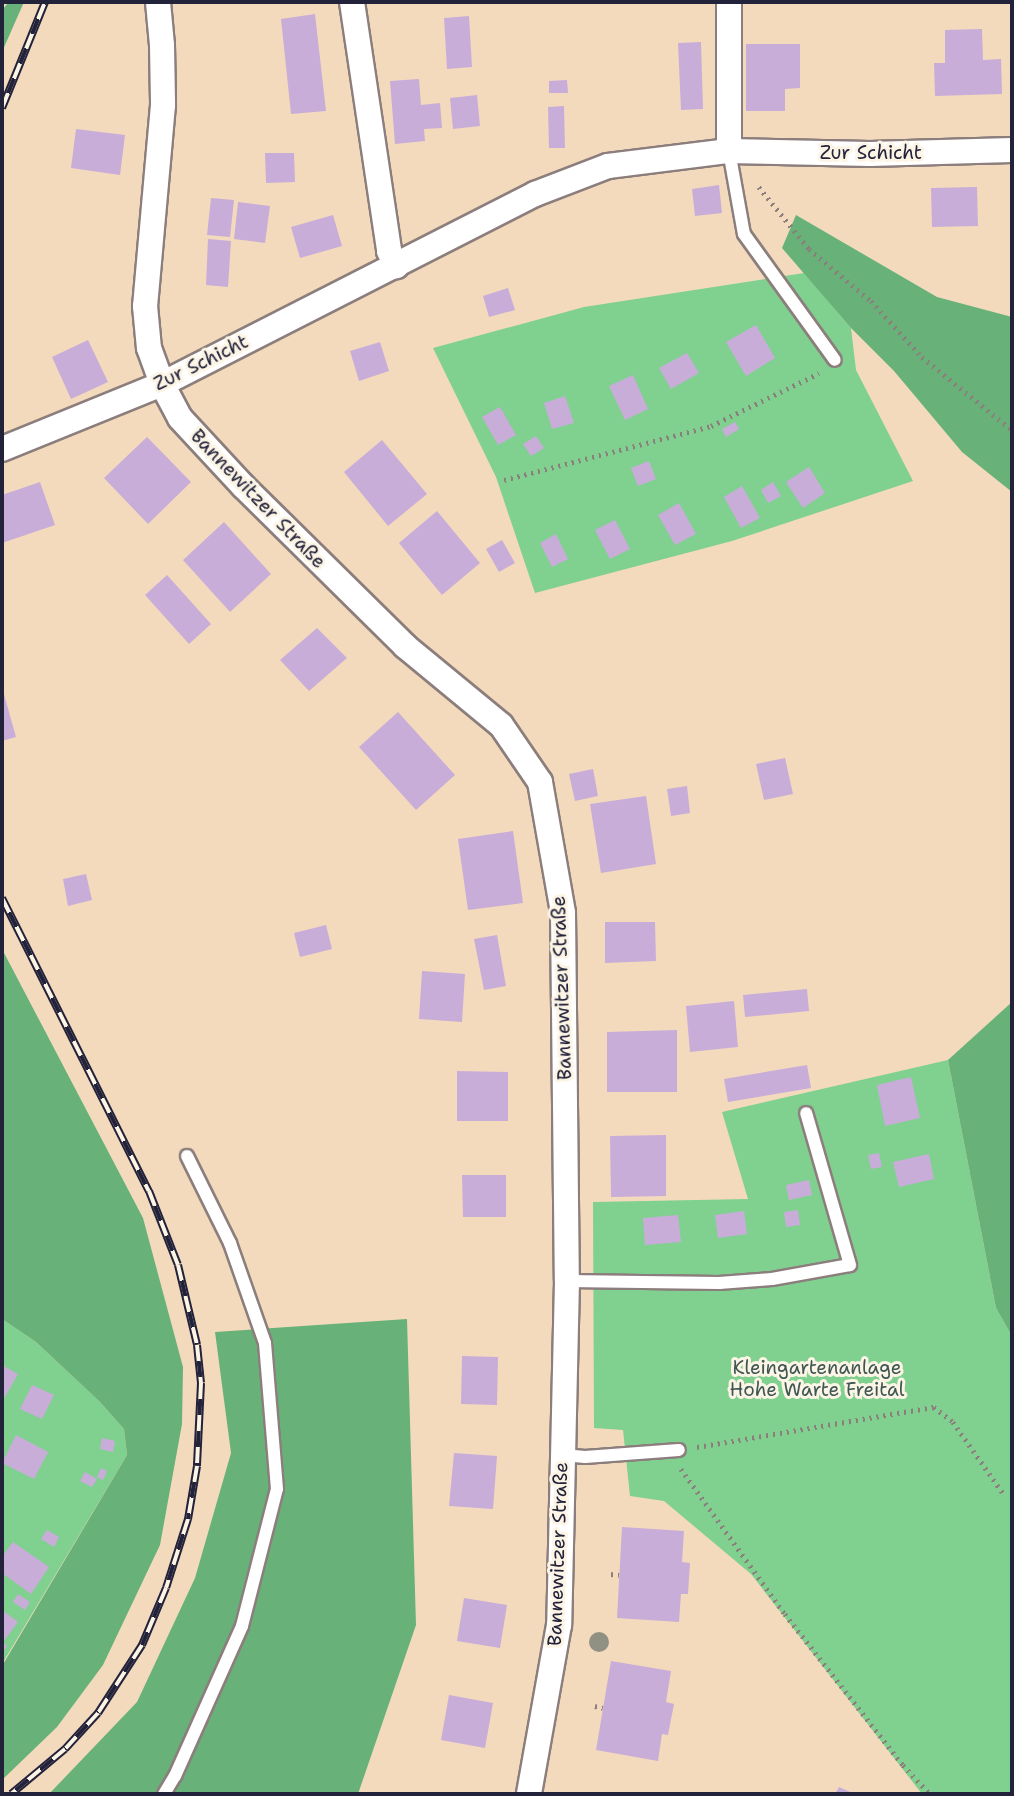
<!DOCTYPE html>
<html>
<head>
<meta charset="utf-8">
<style>
	body { margin:0 }
	#map { position:relative; width:1014px; height:1796px; overflow:hidden; background:#f4dabc; font-family:"Shantell Sans",sans-serif }
	div>[style] { position:absolute }
	.green>* { inset:0; background:#80d090 }
	.forest>* { inset:0; background:#68b27a }
	.building>* { inset:0; background:#c8add9 }
	.path>* { height:4.5px; margin-top:-2.25px; transform-origin:0; background:repeating-linear-gradient(90deg,#8b7e7c 0 2px,transparent 0 7px) }
	.roads { filter:drop-shadow(2px 0 #8b7e7c) drop-shadow(-2px 0 #8b7e7c) drop-shadow(0 2px #8b7e7c) drop-shadow(0 -2px #8b7e7c) }
	.service>* { height:12px; margin:-6px; padding:0 6px; transform-origin:6px; border-radius:6px; background:#fff }
	.minor>* { height:24px; margin:-12px; padding:0 12px; transform-origin:12px; border-radius:12px; background:#fff }
	.rail>* { height:8px; margin-top:-4px; transform-origin:0; background:repeating-linear-gradient(90deg,#fcf5e5 0 16px,#22223b 0 32px); box-sizing:border-box; border-block:2px solid #22223b }
	.trees>* { width:20px; height:20px; margin:-10px; border-radius:50%; background:#909183 }
	span { translate:-50% -50%; white-space:nowrap; text-align:center; line-height:1.15; -webkit-text-stroke:6px #fcf5e5; paint-order:stroke }
	.street-label { font-size:19px; color:#22223b }
	.park-label { font-size:19px; color:#3e5654 }
	.frame { position:absolute; inset:0; border:4px solid #22223b; pointer-events:none }
</style>
</head>
<body>
<div id="map">
	<div class="green">
		<div style="clip-path:polygon(804px 273px,851px 328px,856px 370px,913px 481px,732px 541px,535px 593px,496px 477px,433px 348px,584px 307px)"></div>
		<div style="clip-path:polygon(948px 1060px,996px 1308px,1012px 1336px,1012px 1794px,922px 1794px,751px 1574px,664px 1501px,630px 1496px,623px 1430px,594px 1428px,593px 1202px,748px 1199px,722px 1112px)"></div>
		<div style="clip-path:polygon(2px 1319px,36px 1342px,100px 1402px,124px 1429px,127px 1455px,2px 1664px)"></div>
	</div>
	<div class="forest">
		<div style="clip-path:polygon(9px 2px,24px 2px,2px 52px,2px 10px)"></div>
		<div style="clip-path:polygon(796px 215px,937px 297px,1012px 317px,1012px 492px,962px 452px,894px 371px,851px 328px,782px 248px)"></div>
		<div style="clip-path:polygon(2px 949px,143px 1218px,183px 1367px,182px 1424px,160px 1545px,103px 1665px,57px 1727px,2px 1780px,2px 1666px,127px 1455px,124px 1429px,100px 1402px,36px 1342px,2px 1319px)"></div>
		<div style="clip-path:polygon(1012px 1002px,1012px 1336px,996px 1308px,948px 1060px)"></div>
		<div style="clip-path:polygon(407px 1319px,416px 1625px,358px 1794px,49px 1794px,137px 1702px,195px 1578px,231px 1453px,215px 1332px)"></div>
	</div>
	<div class="building">
		<div style="clip-path:polygon(315px 14px,326px 111px,291px 114px,281px 19px)"></div>
		<div style="clip-path:polygon(469px 16px,472px 67px,447px 69px,444px 18px)"></div>
		<div style="clip-path:polygon(982px 29px,983px 60px,1001px 59px,1002px 94px,935px 96px,934px 63px,945px 63px,945px 30px)"></div>
		<div style="clip-path:polygon(701px 42px,703px 109px,681px 110px,678px 43px)"></div>
		<div style="clip-path:polygon(746px 44px,800px 44px,800px 88px,785px 89px,785px 111px,746px 111px)"></div>
		<div style="clip-path:polygon(419px 79px,421px 105px,440px 103px,442px 128px,424px 129px,425px 141px,395px 144px,390px 81px)"></div>
		<div style="clip-path:polygon(567px 80px,568px 93px,549px 93px,549px 81px)"></div>
		<div style="clip-path:polygon(477px 95px,480px 126px,453px 129px,450px 98px)"></div>
		<div style="clip-path:polygon(564px 106px,565px 148px,549px 148px,548px 107px)"></div>
		<div style="clip-path:polygon(76px 129px,125px 135px,120px 175px,71px 168px)"></div>
		<div style="clip-path:polygon(265px 153px,294px 153px,295px 182px,266px 183px)"></div>
		<div style="clip-path:polygon(719px 185px,722px 213px,695px 216px,692px 189px)"></div>
		<div style="clip-path:polygon(977px 187px,978px 226px,932px 227px,931px 188px)"></div>
		<div style="clip-path:polygon(211px 198px,234px 200px,230px 237px,207px 235px)"></div>
		<div style="clip-path:polygon(238px 202px,270px 206px,265px 243px,234px 239px)"></div>
		<div style="clip-path:polygon(333px 215px,342px 246px,300px 258px,291px 227px)"></div>
		<div style="clip-path:polygon(208px 239px,231px 241px,228px 287px,206px 285px)"></div>
		<div style="clip-path:polygon(508px 288px,515px 310px,489px 317px,483px 296px)"></div>
		<div style="clip-path:polygon(756px 325px,775px 358px,746px 376px,726px 342px)"></div>
		<div style="clip-path:polygon(88px 340px,108px 382px,71px 399px,52px 357px)"></div>
		<div style="clip-path:polygon(380px 342px,389px 371px,359px 381px,350px 351px)"></div>
		<div style="clip-path:polygon(687px 353px,699px 373px,671px 389px,659px 368px)"></div>
		<div style="clip-path:polygon(633px 375px,648px 409px,625px 420px,609px 386px)"></div>
		<div style="clip-path:polygon(565px 396px,574px 423px,552px 429px,544px 403px)"></div>
		<div style="clip-path:polygon(500px 407px,516px 435px,498px 445px,482px 417px)"></div>
		<div style="clip-path:polygon(735px 422px,739px 429px,726px 437px,722px 429px)"></div>
		<div style="clip-path:polygon(536px 436px,544px 448px,531px 456px,523px 444px)"></div>
		<div style="clip-path:polygon(147px 437px,191px 482px,148px 524px,104px 478px)"></div>
		<div style="clip-path:polygon(382px 440px,427px 494px,388px 526px,344px 472px)"></div>
		<div style="clip-path:polygon(649px 461px,656px 479px,638px 486px,631px 468px)"></div>
		<div style="clip-path:polygon(809px 467px,825px 493px,803px 508px,786px 482px)"></div>
		<div style="clip-path:polygon(40px 482px,55px 525px,2px 543px,2px 495px)"></div>
		<div style="clip-path:polygon(773px 482px,781px 496px,768px 503px,761px 490px)"></div>
		<div style="clip-path:polygon(742px 486px,760px 518px,741px 528px,724px 497px)"></div>
		<div style="clip-path:polygon(679px 503px,696px 534px,675px 545px,658px 515px)"></div>
		<div style="clip-path:polygon(437px 511px,480px 563px,442px 595px,399px 543px)"></div>
		<div style="clip-path:polygon(615px 520px,630px 549px,610px 559px,595px 530px)"></div>
		<div style="clip-path:polygon(224px 522px,271px 574px,230px 612px,183px 560px)"></div>
		<div style="clip-path:polygon(556px 534px,568px 559px,552px 567px,540px 543px)"></div>
		<div style="clip-path:polygon(502px 540px,515px 563px,499px 572px,486px 549px)"></div>
		<div style="clip-path:polygon(167px 575px,211px 624px,189px 644px,145px 595px)"></div>
		<div style="clip-path:polygon(317px 628px,347px 658px,309px 691px,280px 660px)"></div>
		<div style="clip-path:polygon(2px 687px,16px 737px,2px 741px)"></div>
		<div style="clip-path:polygon(398px 712px,455px 775px,416px 810px,359px 747px)"></div>
		<div style="clip-path:polygon(785px 758px,793px 794px,764px 800px,756px 764px)"></div>
		<div style="clip-path:polygon(593px 769px,598px 796px,575px 801px,569px 774px)"></div>
		<div style="clip-path:polygon(687px 786px,690px 813px,671px 816px,667px 789px)"></div>
		<div style="clip-path:polygon(646px 796px,656px 864px,601px 873px,590px 804px)"></div>
		<div style="clip-path:polygon(513px 831px,523px 903px,468px 910px,458px 839px)"></div>
		<div style="clip-path:polygon(86px 874px,92px 900px,68px 906px,63px 879px)"></div>
		<div style="clip-path:polygon(605px 922px,655px 922px,656px 961px,605px 963px)"></div>
		<div style="clip-path:polygon(326px 925px,332px 949px,300px 957px,294px 933px)"></div>
		<div style="clip-path:polygon(497px 935px,506px 986px,484px 990px,474px 939px)"></div>
		<div style="clip-path:polygon(422px 971px,465px 974px,462px 1022px,419px 1019px)"></div>
		<div style="clip-path:polygon(807px 989px,809px 1011px,745px 1017px,743px 995px)"></div>
		<div style="clip-path:polygon(734px 1001px,738px 1047px,690px 1052px,686px 1006px)"></div>
		<div style="clip-path:polygon(677px 1030px,677px 1092px,607px 1092px,607px 1032px)"></div>
		<div style="clip-path:polygon(807px 1065px,811px 1088px,728px 1102px,724px 1079px)"></div>
		<div style="clip-path:polygon(457px 1071px,508px 1072px,508px 1121px,457px 1121px)"></div>
		<div style="clip-path:polygon(911px 1077px,920px 1118px,885px 1126px,877px 1085px)"></div>
		<div style="clip-path:polygon(666px 1135px,666px 1196px,611px 1197px,610px 1136px)"></div>
		<div style="clip-path:polygon(879px 1153px,882px 1167px,871px 1169px,868px 1155px)"></div>
		<div style="clip-path:polygon(929px 1154px,934px 1179px,899px 1187px,893px 1162px)"></div>
		<div style="clip-path:polygon(462px 1175px,506px 1175px,506px 1217px,463px 1217px)"></div>
		<div style="clip-path:polygon(809px 1180px,812px 1195px,789px 1200px,786px 1185px)"></div>
		<div style="clip-path:polygon(798px 1210px,800px 1225px,786px 1227px,784px 1212px)"></div>
		<div style="clip-path:polygon(744px 1211px,747px 1234px,718px 1238px,715px 1215px)"></div>
		<div style="clip-path:polygon(678px 1215px,681px 1242px,645px 1245px,643px 1218px)"></div>
		<div style="clip-path:polygon(462px 1356px,498px 1357px,497px 1405px,461px 1404px)"></div>
		<div style="clip-path:polygon(2px 1365px,18px 1374px,2px 1402px)"></div>
		<div style="clip-path:polygon(32px 1385px,54px 1395px,42px 1419px,20px 1409px)"></div>
		<div style="clip-path:polygon(16px 1435px,48px 1452px,34px 1479px,2px 1463px)"></div>
		<div style="clip-path:polygon(102px 1438px,115px 1441px,113px 1452px,100px 1449px)"></div>
		<div style="clip-path:polygon(454px 1453px,497px 1456px,493px 1509px,449px 1506px)"></div>
		<div style="clip-path:polygon(101px 1468px,107px 1471px,103px 1480px,97px 1477px)"></div>
		<div style="clip-path:polygon(85px 1472px,97px 1479px,92px 1487px,80px 1481px)"></div>
		<div style="clip-path:polygon(622px 1527px,684px 1531px,682px 1562px,690px 1563px,688px 1594px,681px 1594px,679px 1622px,617px 1618px)"></div>
		<div style="clip-path:polygon(47px 1530px,59px 1537px,54px 1547px,41px 1539px)"></div>
		<div style="clip-path:polygon(13px 1542px,49px 1567px,31px 1594px,2px 1573px,2px 1557px)"></div>
		<div style="clip-path:polygon(18px 1594px,30px 1602px,25px 1610px,13px 1602px)"></div>
		<div style="clip-path:polygon(464px 1598px,507px 1605px,500px 1648px,457px 1641px)"></div>
		<div style="clip-path:polygon(2px 1610px,18px 1622px,3px 1642px,7px 1646px,2px 1653px)"></div>
		<div style="clip-path:polygon(611px 1661px,671px 1671px,666px 1702px,674px 1704px,668px 1735px,662px 1734px,658px 1761px,596px 1750px)"></div>
		<div style="clip-path:polygon(449px 1695px,493px 1703px,485px 1748px,441px 1740px)"></div>
		<div style="clip-path:polygon(839px 1787px,855px 1794px,835px 1794px)"></div>
	</div>
	<div class="path">
		<div style="left:759px;top:187px;width:80px;rotate:51.1deg"></div>
		<div style="left:809px;top:249px;width:81px;rotate:40deg"></div>
		<div style="left:871px;top:301px;width:76px;rotate:47.7deg"></div>
		<div style="left:922px;top:357px;width:116px;rotate:39deg"></div>
		<div style="left:504px;top:480px;width:214px;rotate:-14.6deg"></div>
		<div style="left:711px;top:426px;width:120px;rotate:-26.1deg"></div>
		<div style="left:697px;top:1447px;width:240px;rotate:-9.6deg"></div>
		<div style="left:934px;top:1407px;width:24px;rotate:38deg"></div>
		<div style="left:953px;top:1422px;width:90px;rotate:54.9deg"></div>
		<div style="left:681px;top:1469px;width:178px;rotate:54.4deg"></div>
		<div style="left:785px;top:1614px;width:192px;rotate:52deg"></div>
		<div style="left:903px;top:1765px;width:40px;rotate:47deg"></div>
		<div style="left:611px;top:1574px;width:8px;rotate:7deg"></div>
		<div style="left:595px;top:1706px;width:8px;rotate:14deg"></div>
	</div>
	<div class="roads">
		<div class="service">
			<div style="left:729px;top:151px;width:84px;rotate:79.8deg"></div>
			<div style="left:744px;top:234px;width:155px;rotate:54.2deg"></div>
			<div style="left:567px;top:1281px;width:152px;rotate:0.8deg"></div>
			<div style="left:719px;top:1283px;width:53px;rotate:-4.3deg"></div>
			<div style="left:772px;top:1279px;width:79px;rotate:-10.2deg"></div>
			<div style="left:850px;top:1265px;width:158px;rotate:-106.1deg"></div>
			<div style="left:563px;top:1455px;width:22px;rotate:5deg"></div>
			<div style="left:585px;top:1457px;width:94px;rotate:-4.3deg"></div>
			<div style="left:164px;top:1794px;width:21px;rotate:-59deg"></div>
			<div style="left:175px;top:1776px;width:164px;rotate:-65.9deg"></div>
			<div style="left:242px;top:1626px;width:141px;rotate:-75.7deg"></div>
			<div style="left:277px;top:1489px;width:146px;rotate:-94.7deg"></div>
			<div style="left:265px;top:1343px;width:106px;rotate:-109.3deg"></div>
			<div style="left:230px;top:1243px;width:97px;rotate:-116.3deg"></div>
		</div>
		<div class="minor">
			<div style="left:158px;top:2px;width:43px;rotate:84.7deg"></div>
			<div style="left:162px;top:45px;width:60px;rotate:89deg"></div>
			<div style="left:163px;top:105px;width:202px;rotate:95.1deg"></div>
			<div style="left:145px;top:306px;width:42px;rotate:84.6deg"></div>
			<div style="left:149px;top:348px;width:38px;rotate:70deg"></div>
			<div style="left:162px;top:384px;width:38px;rotate:62deg"></div>
			<div style="left:180px;top:418px;width:94px;rotate:47.2deg"></div>
			<div style="left:244px;top:487px;width:226px;rotate:44.6deg"></div>
			<div style="left:405px;top:646px;width:124px;rotate:39.5deg"></div>
			<div style="left:501px;top:725px;width:69px;rotate:55.6deg"></div>
			<div style="left:540px;top:782px;width:133px;rotate:80deg"></div>
			<div style="left:563px;top:913px;width:368px;rotate:89.4deg"></div>
			<div style="left:567px;top:1281px;width:344px;rotate:91.3deg"></div>
			<div style="left:559px;top:1625px;width:172px;rotate:100.1deg"></div>
			<div style="left:352px;top:2px;width:252px;rotate:81.5deg"></div>
			<div style="left:389px;top:251px;width:17px;rotate:65deg"></div>
			<div style="left:729px;top:2px;width:149px;rotate:90deg"></div>
			<div style="left:2px;top:449px;width:173px;rotate:-22.1deg"></div>
			<div style="left:162px;top:384px;width:419px;rotate:-27deg"></div>
			<div style="left:535px;top:194px;width:78px;rotate:-21deg"></div>
			<div style="left:608px;top:166px;width:122px;rotate:-7.1deg"></div>
			<div style="left:729px;top:151px;width:141px;rotate:1.2deg"></div>
			<div style="left:870px;top:154px;width:142px;rotate:-1.6deg"></div>
		</div>
	</div>
	<div class="rail">
		<div style="left:2px;top:108px;width:114px;rotate:-67.9deg"></div>
		<div style="left:2px;top:898px;width:328px;rotate:63.4deg"></div>
		<div style="left:149px;top:1191px;width:79px;rotate:68.6deg"></div>
		<div style="left:178px;top:1265px;width:82px;rotate:76.6deg"></div>
		<div style="left:197px;top:1345px;width:38px;rotate:84deg"></div>
		<div style="left:201px;top:1383px;width:83px;rotate:92.8deg"></div>
		<div style="left:197px;top:1466px;width:54px;rotate:99.6deg"></div>
		<div style="left:188px;top:1519px;width:72px;rotate:107.7deg"></div>
		<div style="left:166px;top:1588px;width:62px;rotate:112.8deg"></div>
		<div style="left:142px;top:1645px;width:81px;rotate:122.9deg"></div>
		<div style="left:98px;top:1713px;width:49px;rotate:132.5deg"></div>
		<div style="left:65px;top:1749px;width:70px;rotate:140.2deg"></div>
	</div>
	<div class="trees">
		<div style="left:599px;top:1642px"></div>
	</div>
	<div class="street-label">
		<span style="left:871px;top:153px">Zur Schicht</span>
		<span style="left:201px;top:363px;rotate:-26deg">Zur Schicht</span>
		<span style="left:258px;top:499px;rotate:46deg">Bannewitzer Straße</span>
		<span style="left:562px;top:988px;rotate:-92deg">Bannewitzer Straße</span>
		<span style="left:558px;top:1554px;rotate:-88deg">Bannewitzer Straße</span>
	</div>
	<div class="park-label">
		<span style="left:817px;top:1379px">Kleingartenanlage<br>Hohe Warte Freital</span>
	</div>
	<div class="frame"></div>
</div>
</body>
</html>
